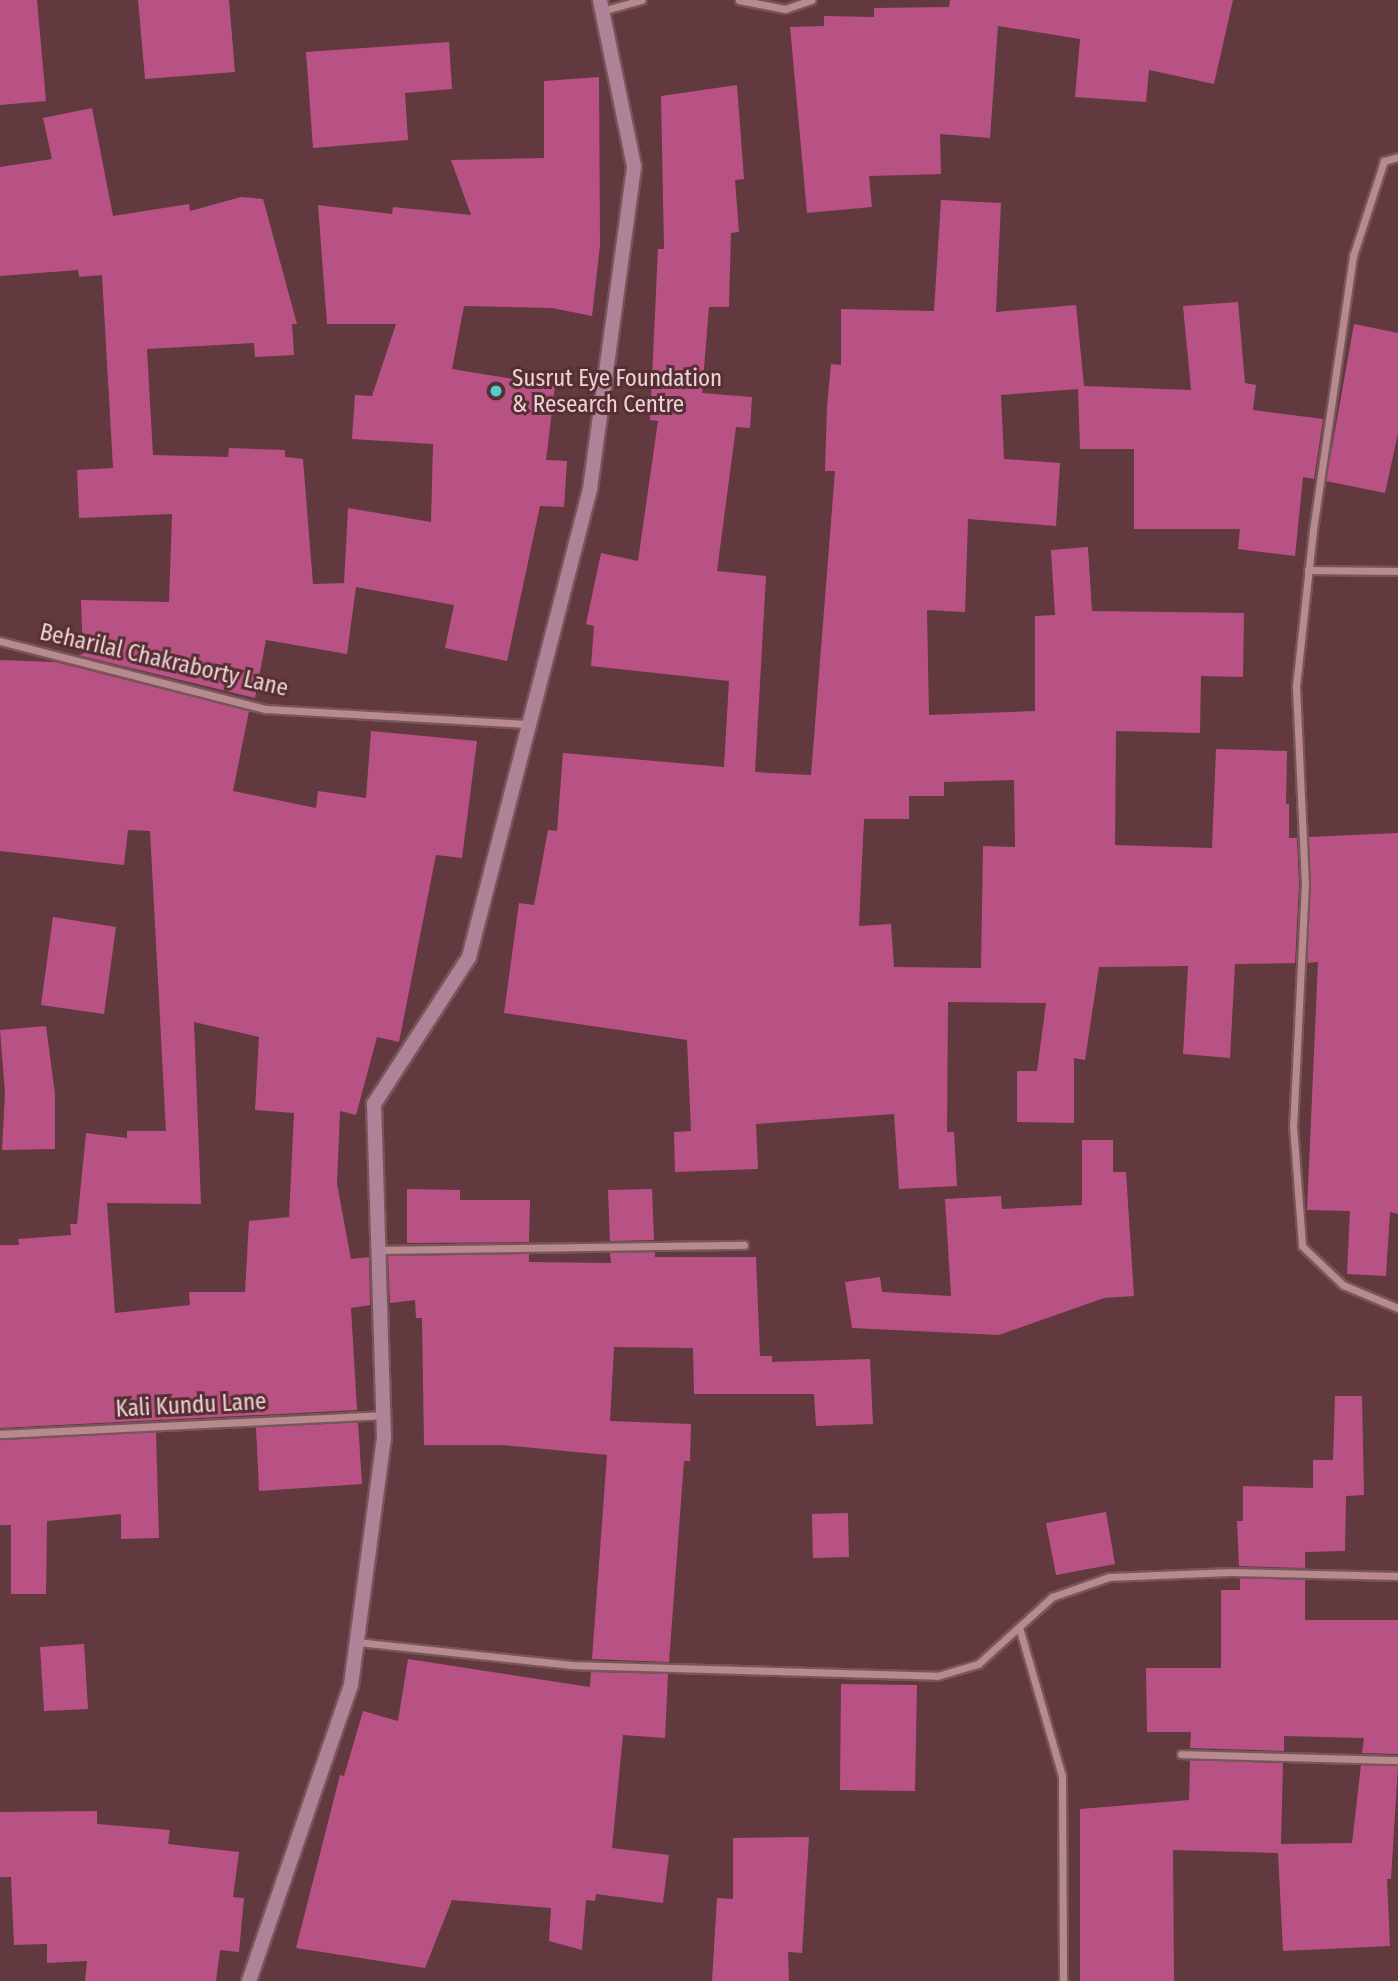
<!DOCTYPE html>
<html>
<head>
<meta charset="utf-8">
<style>
	body { margin:0 }
	#map { position:relative; width:1398px; height:1981px; overflow:hidden; background:#62393e; font-family:"Fira Sans Condensed",sans-serif }
	div>[style] { position:absolute }
	.building>* { inset:0; background:#b95284 }
	.roads { filter:drop-shadow(2px 0 #77565a) drop-shadow(-2px 0 #77565a) drop-shadow(0 2px #77565a) drop-shadow(0 -2px #77565a) }
	.street>* { height:7px; margin:-3.5px; padding:0 3.5px; transform-origin:3.5px; border-radius:3.5px; background:#b8898e }
	.secondary>* { height:14px; margin:-7px; padding:0 7px; transform-origin:7px; border-radius:7px; background:#af8298 }
	.dots>* { width:19px; height:19px; translate:-50% -50%; box-sizing:border-box; border:4px solid #562f34; border-radius:50% }
	span { translate:-50% -50%; white-space:nowrap; text-align:center; line-height:1.15; -webkit-text-stroke:6px #562f34; paint-order:stroke }
	.poi-label { font-size:23px; color:#edd3d5 }
	.left { translate:0 -50%; text-align:left }
	.street-label { font-size:23px; color:#edd3d5 }
</style>
</head>
<body>
<div id="map">
	<div class="building">
		<div style="clip-path:polygon(0 0,37px 0,46px 101px,0 105px)"></div>
		<div style="clip-path:polygon(138px 0,229px 0,235px 72px,145px 79px)"></div>
		<div style="clip-path:polygon(950px 0,1233px 0,1214px 84px,1149px 70px,1146px 102px,1075px 97px,1080px 39px,998px 26px,990px 138px,940px 134px,941px 174px,869px 176px,872px 207px,807px 213px,790px 27px,824px 26px,824px 16px,874px 17px,874px 8px,949px 7px)"></div>
		<div style="clip-path:polygon(449px 42px,452px 89px,405px 93px,408px 140px,313px 148px,306px 52px)"></div>
		<div style="clip-path:polygon(599px 77px,600px 245px,592px 316px,552px 308px,464px 306px,452px 369px,555px 386px,546px 460px,567px 461px,564px 507px,540px 506px,507px 661px,445px 648px,454px 605px,356px 587px,347px 654px,266px 640px,255px 698px,78px 655px,83px 654px,81px 600px,169px 602px,172px 514px,79px 518px,77px 470px,113px 468px,102px 275px,79px 277px,78px 270px,0 276px,0 167px,52px 159px,43px 118px,92px 108px,113px 216px,189px 204px,190px 211px,241px 197px,263px 199px,297px 324px,292px 324px,294px 355px,255px 357px,254px 343px,147px 349px,153px 455px,228px 457px,229px 448px,285px 450px,285px 457px,303px 459px,313px 584px,344px 583px,348px 508px,431px 522px,433px 444px,352px 439px,355px 395px,372px 396px,396px 324px,327px 324px,318px 205px,392px 214px,393px 207px,471px 215px,451px 160px,544px 158px,544px 81px)"></div>
		<div style="clip-path:polygon(evenodd,737px 85px,744px 179px,735px 180px,739px 232px,731px 233px,729px 307px,709px 307px,702px 393px,752px 397px,750px 428px,736px 427px,717px 571px,766px 576px,755px 772px,811px 775px,835px 471px,825px 471px,827px 406px,831px 364px,841px 365px,841px 309px,934px 311px,941px 200px,1001px 203px,996px 312px,1076px 305px,1084px 386px,1191px 390px,1183px 306px,1238px 302px,1245px 383px,1256px 385px,1253px 410px,1323px 419px,1314px 479px,1303px 477px,1295px 556px,1238px 549px,1240px 529px,1134px 529px,1134px 449px,1080px 449px,1078px 389px,1001px 395px,1004px 459px,1060px 463px,1056px 526px,968px 519px,965px 612px,927px 610px,929px 715px,1035px 711px,1035px 616px,1055px 615px,1051px 550px,1088px 547px,1092px 611px,1244px 613px,1243px 677px,1201px 676px,1200px 733px,1116px 731px,1115px 845px,1212px 848px,1216px 749px,1287px 751px,1286px 804px,1289px 804px,1289px 838px,1297px 838px,1299px 883px,1295px 963px,1235px 964px,1230px 1058px,1183px 1054px,1188px 966px,1099px 967px,1085px 1060px,1074px 1058px,1074px 1123px,1017px 1122px,1017px 1071px,1037px 1071px,1046px 1003px,948px 1002px,947px 1132px,954px 1132px,957px 1186px,899px 1189px,894px 1114px,756px 1124px,758px 1169px,675px 1172px,674px 1132px,691px 1131px,687px 1040px,504px 1013px,519px 903px,534px 905px,548px 830px,557px 831px,563px 753px,724px 767px,729px 681px,591px 666px,594px 626px,586px 624px,601px 553px,638px 561px,658px 421px,650px 420px,658px 249px,664px 249px,661px 96px,737px 85px,1014px 780px,1015px 847px,983px 846px,981px 968px,894px 967px,891px 924px,859px 926px,864px 819px,909px 819px,909px 796px,944px 796px,944px 782px,1014px 780px)"></div>
		<div style="clip-path:polygon(1354px 324px,1398px 333px,1398px 433px,1385px 493px,1326px 481px)"></div>
		<div style="clip-path:polygon(evenodd,0 660px,55px 662px,249px 711px,233px 791px,316px 808px,318px 791px,366px 798px,371px 731px,477px 741px,462px 858px,436px 855px,399px 1042px,377px 1037px,356px 1115px,340px 1111px,337px 1184px,351px 1259px,369px 1257px,370px 1305px,351px 1308px,357px 1410px,0 1428px,0 1245px,19px 1245px,18px 1239px,71px 1235px,70px 1224px,77px 1224px,86px 1133px,127px 1138px,127px 1131px,166px 1131px,150px 831px,128px 830px,124px 865px,0 851px,0 660px,194px 1022px,259px 1037px,255px 1110px,294px 1113px,289px 1217px,249px 1221px,245px 1292px,189px 1292px,190px 1305px,115px 1313px,107px 1203px,201px 1204px,194px 1022px)"></div>
		<div style="clip-path:polygon(1398px 833px,1398px 1214px,1390px 1212px,1386px 1276px,1347px 1274px,1350px 1211px,1307px 1210px,1318px 962px,1307px 963px,1309px 837px)"></div>
		<div style="clip-path:polygon(53px 917px,116px 927px,104px 1014px,41px 1005px)"></div>
		<div style="clip-path:polygon(46px 1026px,55px 1094px,55px 1149px,2px 1150px,5px 1093px,0 1030px)"></div>
		<div style="clip-path:polygon(1082px 1140px,1113px 1140px,1113px 1172px,1126px 1172px,1134px 1296px,1104px 1298px,999px 1335px,852px 1328px,845px 1282px,880px 1277px,882px 1292px,951px 1296px,945px 1199px,1001px 1196px,1002px 1209px,1082px 1205px)"></div>
		<div style="clip-path:polygon(407px 1189px,460px 1190px,460px 1200px,530px 1200px,529px 1242px,407px 1243px)"></div>
		<div style="clip-path:polygon(652px 1189px,654px 1240px,610px 1241px,608px 1190px)"></div>
		<div style="clip-path:polygon(655px 1252px,655px 1257px,756px 1257px,760px 1356px,772px 1356px,772px 1362px,870px 1359px,873px 1424px,816px 1426px,814px 1394px,694px 1394px,693px 1348px,614px 1347px,610px 1421px,691px 1424px,690px 1461px,684px 1461px,669px 1662px,592px 1659px,607px 1455px,503px 1445px,424px 1445px,422px 1318px,416px 1318px,415px 1300px,390px 1303px,388px 1256px,529px 1254px,529px 1262px,611px 1263px,610px 1253px)"></div>
		<div style="clip-path:polygon(1335px 1396px,1362px 1396px,1364px 1495px,1346px 1496px,1345px 1551px,1305px 1552px,1305px 1568px,1239px 1566px,1237px 1521px,1243px 1521px,1243px 1486px,1313px 1488px,1313px 1460px,1333px 1460px)"></div>
		<div style="clip-path:polygon(358px 1422px,362px 1484px,259px 1491px,256px 1427px)"></div>
		<div style="clip-path:polygon(156px 1432px,159px 1538px,121px 1539px,121px 1514px,47px 1521px,46px 1594px,11px 1594px,11px 1525px,0 1525px,0 1440px)"></div>
		<div style="clip-path:polygon(1106px 1512px,1115px 1564px,1056px 1575px,1046px 1523px)"></div>
		<div style="clip-path:polygon(848px 1513px,849px 1557px,813px 1558px,812px 1514px)"></div>
		<div style="clip-path:polygon(1240px 1578px,1305px 1580px,1305px 1620px,1398px 1620px,1398px 1754px,1362px 1753px,1364px 1738px,1284px 1736px,1284px 1751px,1190px 1748px,1191px 1732px,1147px 1732px,1146px 1668px,1221px 1668px,1221px 1590px,1240px 1590px)"></div>
		<div style="clip-path:polygon(84px 1644px,88px 1709px,44px 1711px,40px 1647px)"></div>
		<div style="clip-path:polygon(408px 1659px,590px 1687px,591px 1672px,668px 1674px,665px 1738px,623px 1735px,612px 1848px,669px 1855px,663px 1903px,596px 1894px,595px 1901px,586px 1900px,582px 1950px,549px 1941px,551px 1908px,452px 1900px,425px 1968px,296px 1948px,340px 1775px,344px 1776px,363px 1711px,398px 1721px)"></div>
		<div style="clip-path:polygon(841px 1684px,917px 1685px,915px 1791px,840px 1790px)"></div>
		<div style="clip-path:polygon(1190px 1760px,1283px 1763px,1281px 1844px,1352px 1843px,1361px 1765px,1398px 1766px,1391px 1879px,1387px 1879px,1390px 1946px,1283px 1951px,1278px 1853px,1173px 1850px,1174px 1981px,1080px 1981px,1080px 1809px,1189px 1800px)"></div>
		<div style="clip-path:polygon(97px 1811px,97px 1824px,170px 1830px,168px 1844px,239px 1852px,233px 1897px,244px 1898px,239px 1952px,220px 1950px,216px 1981px,85px 1981px,87px 1961px,47px 1963px,47px 1944px,14px 1945px,11px 1877px,0 1877px,0 1812px)"></div>
		<div style="clip-path:polygon(809px 1837px,802px 1953px,788px 1952px,789px 1981px,712px 1981px,717px 1898px,733px 1899px,733px 1838px)"></div>
	</div>
	<div class="roads">
		<div class="street">
			<div style="left:739px;top:0;width:47px;rotate:11.1deg"></div>
			<div style="left:785px;top:9px;width:28px;rotate:-19deg"></div>
			<div style="left:602px;top:11px;width:41px;rotate:-15.8deg"></div>
			<div style="left:1398px;top:157px;width:15px;rotate:164deg"></div>
			<div style="left:1384px;top:161px;width:100px;rotate:108.1deg"></div>
			<div style="left:1353px;top:256px;width:277px;rotate:98.3deg"></div>
			<div style="left:1313px;top:530px;width:158px;rotate:96.2deg"></div>
			<div style="left:1296px;top:687px;width:196px;rotate:87.4deg"></div>
			<div style="left:1305px;top:883px;width:242px;rotate:92.8deg"></div>
			<div style="left:1293px;top:1125px;width:121px;rotate:85.7deg"></div>
			<div style="left:1302px;top:1246px;width:57px;rotate:43.6deg"></div>
			<div style="left:1343px;top:1285px;width:60px;rotate:22.7deg"></div>
			<div style="left:1308px;top:570px;width:90px;rotate:0.6deg"></div>
			<div style="left:0;top:641px;width:274px;rotate:14.4deg"></div>
			<div style="left:265px;top:709px;width:263px;rotate:3.3deg"></div>
			<div style="left:379px;top:1250px;width:365px;rotate:-0.8deg"></div>
			<div style="left:0;top:1434px;width:383px;rotate:-2.8deg"></div>
			<div style="left:1019px;top:1627px;width:155px;rotate:73.9deg"></div>
			<div style="left:1062px;top:1776px;width:205px;rotate:89.7deg"></div>
			<div style="left:357px;top:1642px;width:215px;rotate:6.1deg"></div>
			<div style="left:571px;top:1665px;width:366px;rotate:1.7deg"></div>
			<div style="left:937px;top:1676px;width:43px;rotate:-16.3deg"></div>
			<div style="left:978px;top:1664px;width:100px;rotate:-42.2deg"></div>
			<div style="left:1052px;top:1597px;width:60px;rotate:-19.3deg"></div>
			<div style="left:1109px;top:1577px;width:122px;rotate:-2.3deg"></div>
			<div style="left:1231px;top:1572px;width:167px;rotate:1.4deg"></div>
			<div style="left:1181px;top:1754px;width:217px;rotate:1.6deg"></div>
		</div>
		<div class="secondary">
			<div style="left:249px;top:1981px;width:313px;rotate:-71deg"></div>
			<div style="left:351px;top:1685px;width:248px;rotate:-82.4deg"></div>
			<div style="left:384px;top:1439px;width:335px;rotate:-91.7deg"></div>
			<div style="left:374px;top:1104px;width:175px;rotate:-57.1deg"></div>
			<div style="left:469px;top:957px;width:483px;rotate:-75.5deg"></div>
			<div style="left:590px;top:489px;width:326px;rotate:-82.2deg"></div>
			<div style="left:634px;top:166px;width:169px;rotate:-101.6deg"></div>
		</div>
	</div>
	<div class="dots">
		<div style="left:496px;top:391px;background:#53cdc9"></div>
	</div>
	<div class="poi-label">
		<span class="left" style="left:512px;top:391px">Susrut Eye Foundation<br>&amp; Research Centre</span>
	</div>
	<div class="street-label">
		<span style="left:164px;top:660px;rotate:13deg">Beharilal Chakraborty Lane</span>
		<span style="left:191px;top:1405px;rotate:-3deg">Kali Kundu Lane</span>
	</div>
</div>
</body>
</html>
